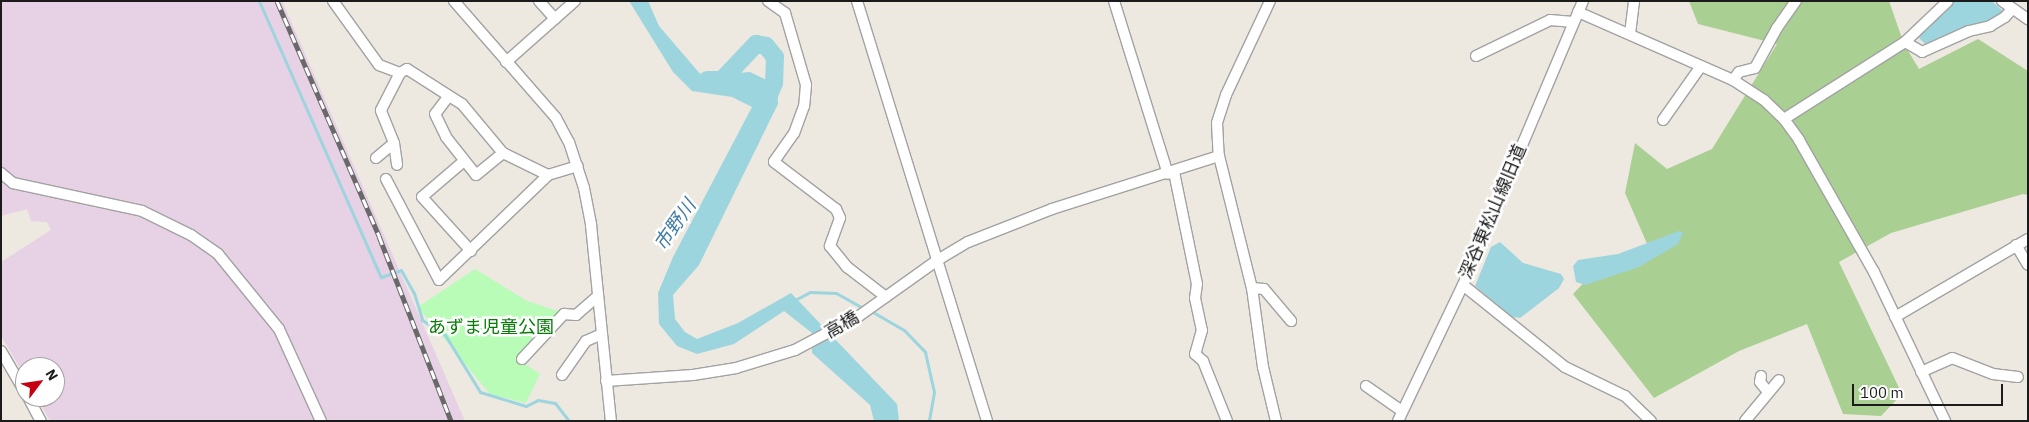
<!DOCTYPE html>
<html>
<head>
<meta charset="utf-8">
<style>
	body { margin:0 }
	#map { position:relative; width:2029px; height:422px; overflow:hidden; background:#ede8e0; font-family:"IBM Plex Sans","Noto Sans JP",sans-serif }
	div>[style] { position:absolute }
	.industrial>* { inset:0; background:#e7d1e5 }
	.forest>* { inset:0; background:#a9cf92 }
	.park>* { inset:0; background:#b9fcb8 }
	.water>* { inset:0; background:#9dd5de }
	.stream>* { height:3px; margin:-1.5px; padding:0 1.5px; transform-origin:1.5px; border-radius:1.5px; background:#9dd5de }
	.river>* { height:18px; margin:-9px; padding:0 9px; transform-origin:9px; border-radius:9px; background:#9dd5de }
	.roads { filter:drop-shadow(1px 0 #a2a2a2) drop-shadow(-1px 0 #a2a2a2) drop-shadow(0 1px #a2a2a2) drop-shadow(0 -1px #a2a2a2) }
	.minor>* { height:10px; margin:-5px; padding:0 5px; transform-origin:5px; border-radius:5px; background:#fff }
	.rail>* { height:5px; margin-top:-2.5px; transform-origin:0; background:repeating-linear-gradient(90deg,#fff 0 9px,#696969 0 18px); box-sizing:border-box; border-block:1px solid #696969 }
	span { translate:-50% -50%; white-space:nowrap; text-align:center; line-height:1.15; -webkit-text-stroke:5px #fff; paint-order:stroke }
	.street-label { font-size:18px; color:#1b1b1b }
	.park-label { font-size:18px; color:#067c06 }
	.water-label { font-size:19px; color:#417ca6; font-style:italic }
	.frame { position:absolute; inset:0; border:2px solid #1b1b1b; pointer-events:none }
	.north { position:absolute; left:15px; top:357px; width:50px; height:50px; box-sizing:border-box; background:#fff; border:1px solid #a4a4a4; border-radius:50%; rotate:59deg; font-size:14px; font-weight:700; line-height:20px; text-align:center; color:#1b1b1b }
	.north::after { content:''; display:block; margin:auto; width:18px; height:22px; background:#c60011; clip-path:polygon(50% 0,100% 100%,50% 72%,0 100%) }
	.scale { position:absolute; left:1852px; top:384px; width:151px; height:22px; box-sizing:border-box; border:2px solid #1b1b1b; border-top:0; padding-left:6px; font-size:15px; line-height:18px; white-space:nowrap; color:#1b1b1b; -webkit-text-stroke:4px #fff; paint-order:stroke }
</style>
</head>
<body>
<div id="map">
	<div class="industrial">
		<div style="clip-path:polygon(1px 1px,282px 1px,465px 421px,50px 421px,37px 397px,55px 397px,55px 367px,25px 367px,25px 376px,1px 336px,1px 262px,51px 230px,47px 222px,31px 221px,27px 209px,1px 216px)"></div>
	</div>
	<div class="forest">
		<div style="clip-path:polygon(1689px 1px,1889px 1px,1904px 44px,1919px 69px,1978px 39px,2028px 71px,2028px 195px,2023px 194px,1891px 233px,1839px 262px,1902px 394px,1881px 416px,1843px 414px,1807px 324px,1739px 351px,1654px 398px,1573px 294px,1597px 269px,1652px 255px,1625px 193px,1635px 143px,1667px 169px,1712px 149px,1777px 44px,1698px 24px)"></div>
	</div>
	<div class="park">
		<div style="clip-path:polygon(475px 269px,527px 301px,561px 312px,519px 360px,540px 374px,526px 403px,490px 394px,418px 307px)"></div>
	</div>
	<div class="water">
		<div style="clip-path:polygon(629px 1px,648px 1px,659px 26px,702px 76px,750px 72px,777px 85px,778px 104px,699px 265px,673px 295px,675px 319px,685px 332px,697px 339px,738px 323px,791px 293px,897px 404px,899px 421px,874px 421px,870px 405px,812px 353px,812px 333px,784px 311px,734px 344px,697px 354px,677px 346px,659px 324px,658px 293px,673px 257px,752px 107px,732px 97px,692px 91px,673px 72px)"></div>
		<div style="clip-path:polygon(1954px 1px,1992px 1px,2003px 11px,1989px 22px,1971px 25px,1926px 45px,1918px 37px)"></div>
		<div style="clip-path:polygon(1679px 231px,1683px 233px,1678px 244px,1639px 267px,1585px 285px,1576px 282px,1573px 266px,1578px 260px,1618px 254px)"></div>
		<div style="clip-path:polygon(1500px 242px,1523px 263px,1561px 274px,1564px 279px,1559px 288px,1520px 318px,1512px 317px,1475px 286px,1491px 247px)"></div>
	</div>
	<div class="stream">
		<div style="left:259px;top:1px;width:302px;rotate:66.2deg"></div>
		<div style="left:381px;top:277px;width:21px;rotate:-19deg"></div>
		<div style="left:401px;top:270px;width:26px;rotate:61deg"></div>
		<div style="left:414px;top:293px;width:28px;rotate:73deg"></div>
		<div style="left:422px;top:320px;width:27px;rotate:33deg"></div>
		<div style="left:445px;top:335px;width:67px;rotate:58.4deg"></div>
		<div style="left:480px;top:392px;width:48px;rotate:16.9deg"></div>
		<div style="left:526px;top:406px;width:13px;rotate:-27deg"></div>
		<div style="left:538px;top:400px;width:17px;rotate:10deg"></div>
		<div style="left:555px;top:403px;width:23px;rotate:52deg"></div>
		<div style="left:793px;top:301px;width:19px;rotate:-28deg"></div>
		<div style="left:810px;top:292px;width:26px;rotate:2deg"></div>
		<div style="left:836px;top:293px;width:33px;rotate:29deg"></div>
		<div style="left:871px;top:311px;width:39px;rotate:30deg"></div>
		<div style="left:905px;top:331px;width:29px;rotate:46deg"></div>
		<div style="left:925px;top:352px;width:41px;rotate:77.3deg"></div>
		<div style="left:934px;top:392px;width:29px;rotate:100deg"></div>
	</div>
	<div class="river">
		<div style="left:707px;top:80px;width:15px"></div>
		<div style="left:722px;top:80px;width:50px;rotate:-46.6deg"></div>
		<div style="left:756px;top:44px;width:10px;rotate:11deg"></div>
		<div style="left:766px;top:46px;width:14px;rotate:51deg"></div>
		<div style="left:775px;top:57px;width:26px;rotate:92deg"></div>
		<div style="left:774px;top:83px;width:24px;rotate:112deg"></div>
	</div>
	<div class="roads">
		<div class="minor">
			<div style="left:333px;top:1px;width:79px;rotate:54.3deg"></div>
			<div style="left:379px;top:65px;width:22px;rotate:21deg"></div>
			<div style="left:400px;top:73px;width:8px;rotate:-30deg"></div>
			<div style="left:407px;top:69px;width:65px;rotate:32.5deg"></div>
			<div style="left:462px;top:104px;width:64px;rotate:50.1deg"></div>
			<div style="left:503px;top:153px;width:50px;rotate:26.1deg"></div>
			<div style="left:548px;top:175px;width:31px;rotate:-17deg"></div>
			<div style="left:454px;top:1px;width:155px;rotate:48.9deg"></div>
			<div style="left:556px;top:118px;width:27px;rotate:62deg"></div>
			<div style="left:569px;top:142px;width:48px;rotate:71.9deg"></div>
			<div style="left:584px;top:188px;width:38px;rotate:79deg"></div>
			<div style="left:591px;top:225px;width:197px;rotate:84.2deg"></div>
			<div style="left:539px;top:1px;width:24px;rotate:48deg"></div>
			<div style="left:768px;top:1px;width:21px;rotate:35deg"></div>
			<div style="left:785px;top:13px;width:75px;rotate:73.7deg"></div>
			<div style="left:806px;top:85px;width:21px;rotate:95deg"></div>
			<div style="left:804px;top:106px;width:29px;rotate:110deg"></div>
			<div style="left:794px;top:133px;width:35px;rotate:125deg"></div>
			<div style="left:774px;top:162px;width:78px;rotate:37.2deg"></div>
			<div style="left:836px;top:209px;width:10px;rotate:66deg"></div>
			<div style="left:840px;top:218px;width:30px;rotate:110deg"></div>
			<div style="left:830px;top:246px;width:27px;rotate:51deg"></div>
			<div style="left:847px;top:267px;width:49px;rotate:37.6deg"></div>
			<div style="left:857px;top:1px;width:440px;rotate:72.8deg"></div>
			<div style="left:1114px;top:1px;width:181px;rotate:72.7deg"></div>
			<div style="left:1270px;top:1px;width:104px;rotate:115.1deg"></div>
			<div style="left:1226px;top:95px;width:29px;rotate:108deg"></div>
			<div style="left:1217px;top:123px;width:33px;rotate:87deg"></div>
			<div style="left:1219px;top:156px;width:136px;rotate:76deg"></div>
			<div style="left:1252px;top:288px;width:80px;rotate:82.1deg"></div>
			<div style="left:1263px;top:367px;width:56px;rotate:76.5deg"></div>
			<div style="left:2002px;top:1px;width:32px;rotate:35deg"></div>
			<div style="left:1578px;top:12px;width:169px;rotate:23.7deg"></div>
			<div style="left:1733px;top:80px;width:37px;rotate:33deg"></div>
			<div style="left:1764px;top:100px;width:28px;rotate:44deg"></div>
			<div style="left:1784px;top:119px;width:26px;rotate:54deg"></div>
			<div style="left:1799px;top:140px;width:152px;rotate:60.4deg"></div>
			<div style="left:1874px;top:272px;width:165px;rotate:64.5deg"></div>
			<div style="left:1630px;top:34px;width:33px;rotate:-83deg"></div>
			<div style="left:1905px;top:42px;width:20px;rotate:30deg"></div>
			<div style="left:1922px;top:52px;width:51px;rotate:-24.1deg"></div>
			<div style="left:1969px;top:31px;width:22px;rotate:-13deg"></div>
			<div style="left:1990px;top:26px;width:17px;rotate:-31deg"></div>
			<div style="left:2005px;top:17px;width:11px;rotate:-49deg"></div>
			<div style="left:1476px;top:56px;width:82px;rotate:-25.9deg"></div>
			<div style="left:1550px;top:20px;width:23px;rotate:5deg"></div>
			<div style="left:506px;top:62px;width:92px;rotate:-41.5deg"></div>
			<div style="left:1733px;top:80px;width:10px;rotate:-53deg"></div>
			<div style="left:1739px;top:72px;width:16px;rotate:-14deg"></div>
			<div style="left:1755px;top:68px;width:46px;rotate:-61.2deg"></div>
			<div style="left:1777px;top:28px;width:33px;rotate:-55deg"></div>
			<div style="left:448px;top:97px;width:21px;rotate:127deg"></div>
			<div style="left:435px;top:114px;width:25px;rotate:64deg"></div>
			<div style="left:446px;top:137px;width:48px;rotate:51.7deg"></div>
			<div style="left:476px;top:175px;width:35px;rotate:-39deg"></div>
			<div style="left:1784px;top:119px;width:143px;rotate:-32.5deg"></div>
			<div style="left:1905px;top:42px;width:59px;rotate:-43.6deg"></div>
			<div style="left:1663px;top:120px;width:66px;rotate:-54.9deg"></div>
			<div style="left:394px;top:143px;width:22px;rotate:82deg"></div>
			<div style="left:376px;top:158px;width:23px;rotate:-40deg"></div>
			<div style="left:394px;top:143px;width:35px;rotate:-112deg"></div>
			<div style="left:381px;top:110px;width:42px;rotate:-62.8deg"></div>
			<div style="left:464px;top:161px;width:55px;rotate:139.4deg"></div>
			<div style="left:422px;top:197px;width:73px;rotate:47.8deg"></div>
			<div style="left:1174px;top:172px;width:114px;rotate:78.4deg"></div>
			<div style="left:1197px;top:284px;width:14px;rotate:98deg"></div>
			<div style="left:1195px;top:298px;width:33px;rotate:78deg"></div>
			<div style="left:1202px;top:330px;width:25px;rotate:106deg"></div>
			<div style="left:1195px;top:354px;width:11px;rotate:41deg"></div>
			<div style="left:1203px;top:361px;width:65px;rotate:68.2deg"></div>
			<div style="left:1px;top:173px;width:16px;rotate:40deg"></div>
			<div style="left:13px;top:183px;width:132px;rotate:12.2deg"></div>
			<div style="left:142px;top:211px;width:55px;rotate:26.1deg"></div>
			<div style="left:191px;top:235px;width:33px;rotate:35deg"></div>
			<div style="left:218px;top:254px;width:97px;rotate:50.9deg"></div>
			<div style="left:279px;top:329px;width:101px;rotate:65.5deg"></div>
			<div style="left:386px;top:179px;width:114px;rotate:62.3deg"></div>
			<div style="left:439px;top:280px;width:151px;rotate:-43.9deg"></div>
			<div style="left:2016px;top:245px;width:23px;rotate:59deg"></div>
			<div style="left:1463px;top:285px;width:131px;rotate:38.8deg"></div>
			<div style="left:1565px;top:367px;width:67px;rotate:25.8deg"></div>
			<div style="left:1625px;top:396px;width:36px;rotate:44deg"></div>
			<div style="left:1252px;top:288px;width:12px;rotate:5deg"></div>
			<div style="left:1264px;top:289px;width:42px;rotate:49.8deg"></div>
			<div style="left:1895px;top:317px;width:154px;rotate:-30.4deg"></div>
			<div style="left:1px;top:351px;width:48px;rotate:59.7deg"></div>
			<div style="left:522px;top:359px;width:62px;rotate:-47deg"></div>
			<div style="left:564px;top:314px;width:12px;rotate:5deg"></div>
			<div style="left:576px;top:315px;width:29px;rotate:-41deg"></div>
			<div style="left:1921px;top:372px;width:34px;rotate:-24deg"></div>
			<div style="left:1952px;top:358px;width:44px;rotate:21.3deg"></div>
			<div style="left:1993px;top:374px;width:25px;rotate:7deg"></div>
			<div style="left:562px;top:375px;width:42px;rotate:-54.8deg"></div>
			<div style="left:586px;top:341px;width:17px;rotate:-24deg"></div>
			<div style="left:1761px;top:376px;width:6px;rotate:99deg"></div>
			<div style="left:1760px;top:382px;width:13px;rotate:51deg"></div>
			<div style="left:606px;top:381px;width:87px;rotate:-3.9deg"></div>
			<div style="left:693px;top:375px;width:44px;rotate:-9.2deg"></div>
			<div style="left:736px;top:368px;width:62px;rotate:-17deg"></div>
			<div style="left:795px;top:350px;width:72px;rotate:-28deg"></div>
			<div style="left:859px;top:316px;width:95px;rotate:-35.5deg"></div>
			<div style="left:936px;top:261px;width:37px;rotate:-31deg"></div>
			<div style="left:968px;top:242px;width:90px;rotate:-21.4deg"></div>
			<div style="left:1052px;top:209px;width:175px;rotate:-17.6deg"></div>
			<div style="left:1366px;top:386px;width:44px;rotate:34.8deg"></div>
			<div style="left:28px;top:397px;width:27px;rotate:62deg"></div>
			<div style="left:1398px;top:421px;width:151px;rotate:-64.5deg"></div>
			<div style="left:1463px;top:285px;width:308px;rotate:-67.1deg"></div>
			<div style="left:1745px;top:421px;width:53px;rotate:-50.3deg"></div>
		</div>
	</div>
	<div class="rail">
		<div style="left:277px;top:1px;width:256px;rotate:66.5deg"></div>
		<div style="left:379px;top:236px;width:199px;rotate:68.7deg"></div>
	</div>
	<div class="street-label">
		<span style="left:1493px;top:212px;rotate:-67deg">深谷東松山線旧道</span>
		<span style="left:842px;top:325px;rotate:-30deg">高橋</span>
	</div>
	<div class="park-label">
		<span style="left:491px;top:327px">あずま児童公園</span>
	</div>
	<div class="water-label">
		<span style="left:675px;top:225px;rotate:-55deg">市野川</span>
	</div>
	<div class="frame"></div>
	<div class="north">N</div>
	<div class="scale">100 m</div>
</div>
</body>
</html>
